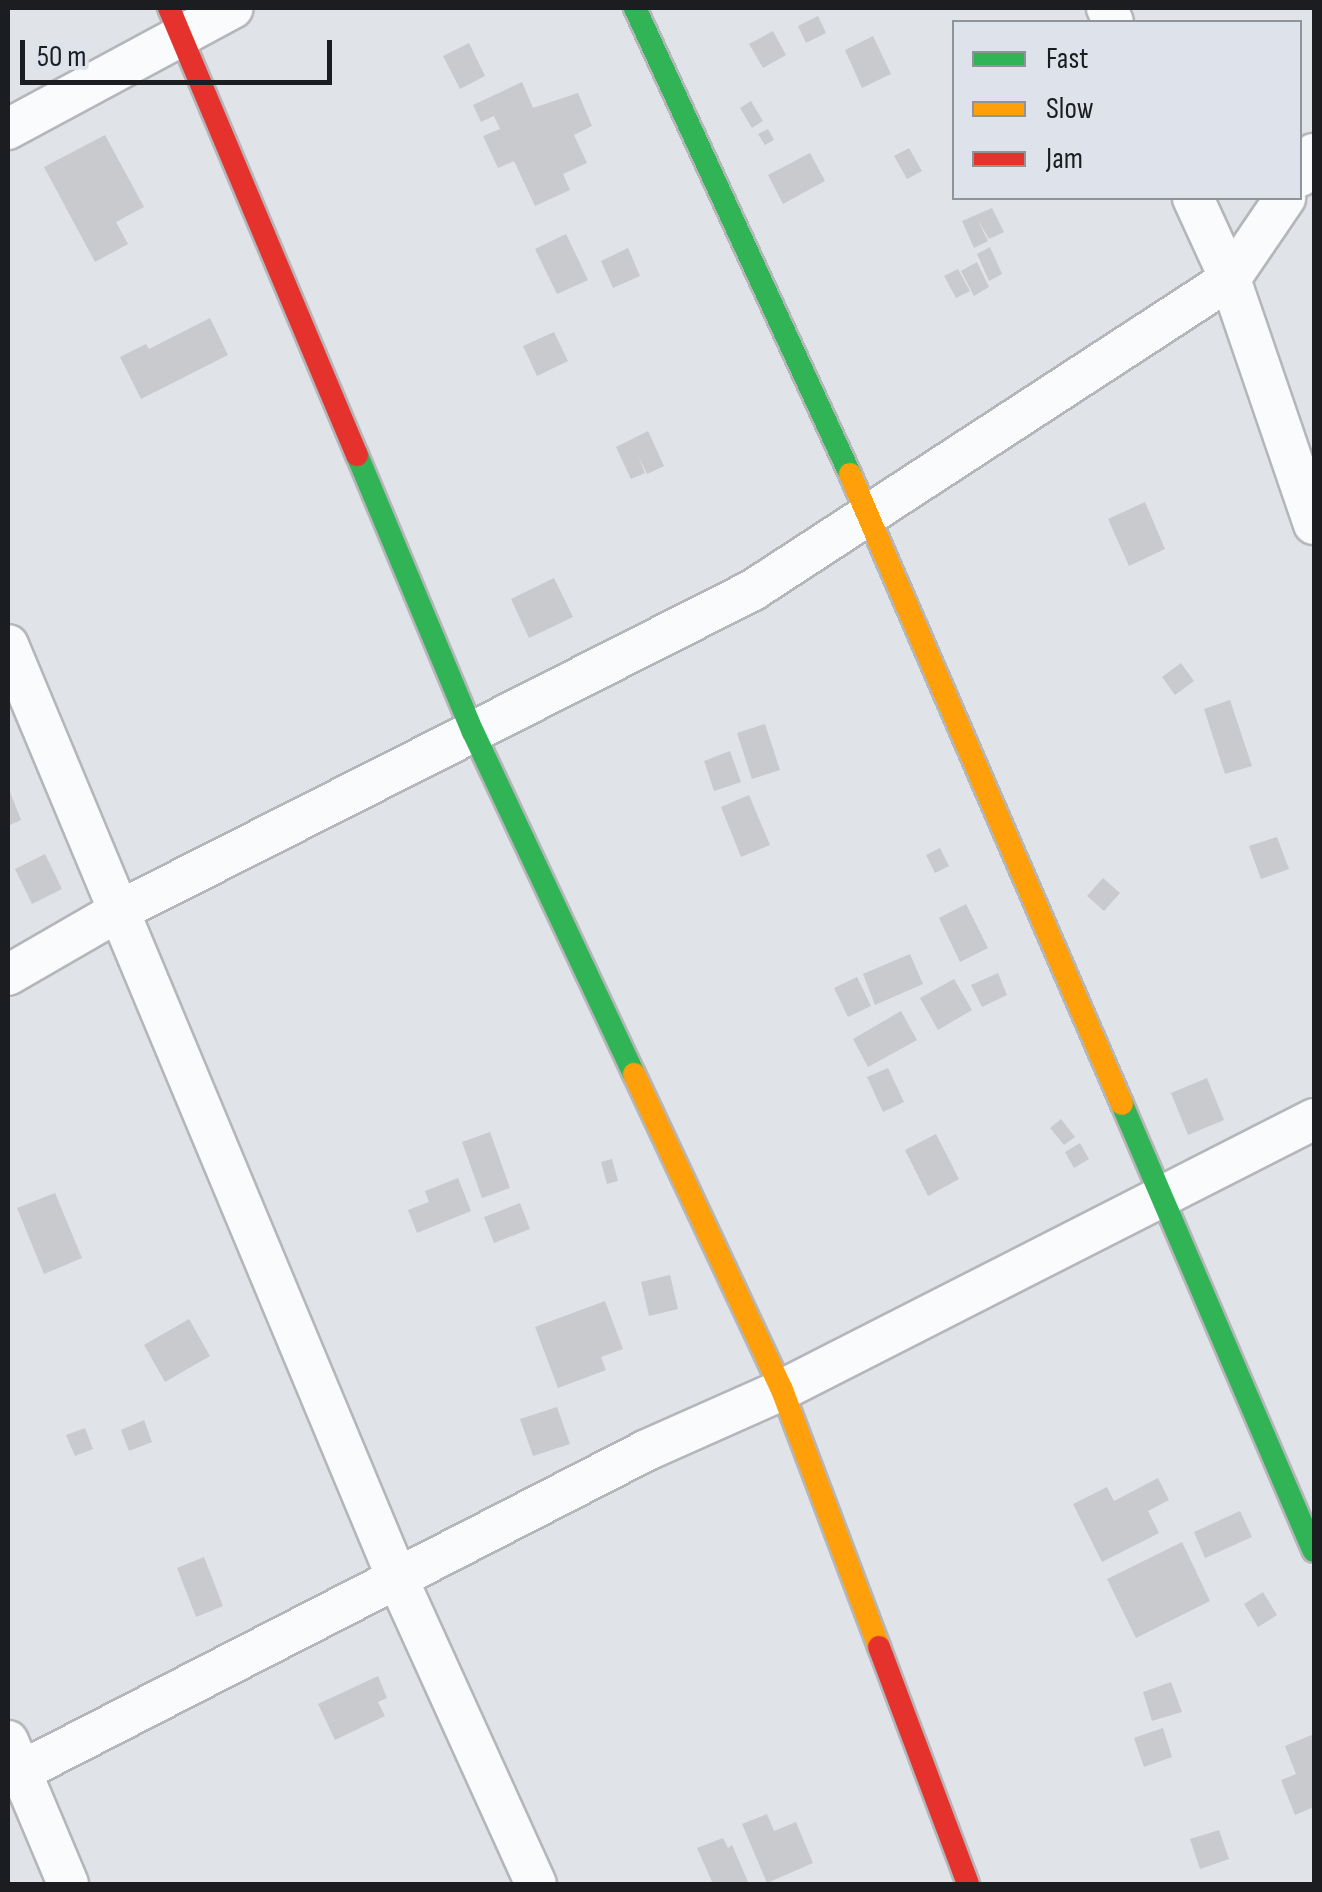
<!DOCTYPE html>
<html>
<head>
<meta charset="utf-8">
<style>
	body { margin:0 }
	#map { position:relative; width:1322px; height:1892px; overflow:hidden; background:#e0e3e8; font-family:"Sofia Sans Condensed",sans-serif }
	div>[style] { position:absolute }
	.building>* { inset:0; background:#c8cacd }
	.roads { filter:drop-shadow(2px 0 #b4b6ba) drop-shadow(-2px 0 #b4b6ba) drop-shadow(0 2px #b4b6ba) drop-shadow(0 -2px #b4b6ba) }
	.street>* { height:40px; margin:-20px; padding:0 20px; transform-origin:20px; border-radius:20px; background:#fafbfc }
	.fast>* { height:22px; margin:-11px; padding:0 11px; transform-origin:11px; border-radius:11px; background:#30b455 }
	.slow>* { height:22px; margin:-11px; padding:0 11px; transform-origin:11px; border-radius:11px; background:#ff9f0a }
	.jam>* { height:22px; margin:-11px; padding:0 11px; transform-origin:11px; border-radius:11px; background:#e5322d }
	span { translate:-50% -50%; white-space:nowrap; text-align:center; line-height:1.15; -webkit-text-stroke:8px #dde2eb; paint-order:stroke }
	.frame { position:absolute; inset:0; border:10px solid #1b1d20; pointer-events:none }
	.legend { position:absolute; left:952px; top:20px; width:350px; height:180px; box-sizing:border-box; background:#dde2eb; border:2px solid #8f939a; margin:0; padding:12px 18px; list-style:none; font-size:30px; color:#1b1d20 }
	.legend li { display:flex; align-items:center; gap:20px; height:50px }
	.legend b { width:50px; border:2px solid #8f939a }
	.scale { position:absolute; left:20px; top:40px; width:312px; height:45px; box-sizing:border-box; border:5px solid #1b1d20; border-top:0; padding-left:12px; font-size:30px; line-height:35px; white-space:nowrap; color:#1b1d20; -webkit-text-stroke:8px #dde2eb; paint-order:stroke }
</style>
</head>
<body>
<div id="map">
	<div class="building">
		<div style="clip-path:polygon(818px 16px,826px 33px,806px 43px,798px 26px)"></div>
		<div style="clip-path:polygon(773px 31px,786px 55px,763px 68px,749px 44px)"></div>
		<div style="clip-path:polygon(873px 36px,891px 74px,862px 88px,845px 50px)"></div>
		<div style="clip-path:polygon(469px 43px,485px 76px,460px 89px,443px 56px)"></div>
		<div style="clip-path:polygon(522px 82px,533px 108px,578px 93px,592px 126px,574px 135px,587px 163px,563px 174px,570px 190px,535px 206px,514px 161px,498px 168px,483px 136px,500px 129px,494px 116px,481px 122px,473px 105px)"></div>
		<div style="clip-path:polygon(751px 101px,763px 121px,752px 128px,740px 108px)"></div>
		<div style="clip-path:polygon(768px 129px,774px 140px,765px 145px,758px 134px)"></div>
		<div style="clip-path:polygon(105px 135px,144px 207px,116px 222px,128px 244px,95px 262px,44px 167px)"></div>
		<div style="clip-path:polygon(909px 148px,922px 171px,907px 179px,894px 156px)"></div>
		<div style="clip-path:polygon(810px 153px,825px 181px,783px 204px,768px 175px)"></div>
		<div style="clip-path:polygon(992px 208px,1004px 232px,989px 239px,978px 220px,988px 241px,974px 248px,962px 221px)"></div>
		<div style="clip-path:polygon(566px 234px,588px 280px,557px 294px,535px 249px)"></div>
		<div style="clip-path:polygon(990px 247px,1002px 274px,989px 281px,977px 254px)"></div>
		<div style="clip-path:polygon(628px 248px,640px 276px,613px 288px,601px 261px)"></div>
		<div style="clip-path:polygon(977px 262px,989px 287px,974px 296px,961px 271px)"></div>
		<div style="clip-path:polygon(958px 269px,970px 291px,956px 298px,944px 276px)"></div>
		<div style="clip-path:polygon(210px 318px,228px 355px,141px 399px,120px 357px,146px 344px,149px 349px)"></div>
		<div style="clip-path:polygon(554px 332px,568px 361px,537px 376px,523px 346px)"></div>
		<div style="clip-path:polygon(648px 431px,664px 466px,647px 474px,638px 455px,645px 473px,631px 479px,616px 447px)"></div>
		<div style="clip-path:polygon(1145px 502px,1165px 549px,1129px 566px,1108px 519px)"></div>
		<div style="clip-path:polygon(554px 578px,573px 617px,529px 638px,511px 599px)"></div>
		<div style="clip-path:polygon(1181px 663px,1194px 681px,1175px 695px,1162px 677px)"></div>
		<div style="clip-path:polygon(1230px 700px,1252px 766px,1225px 774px,1204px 709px)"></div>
		<div style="clip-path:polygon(765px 724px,780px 770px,752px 779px,737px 733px)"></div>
		<div style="clip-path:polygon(730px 751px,741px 782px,714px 791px,704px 761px)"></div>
		<div style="clip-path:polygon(8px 787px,21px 820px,8px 826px)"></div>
		<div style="clip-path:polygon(749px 795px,770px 845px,741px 857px,721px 807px)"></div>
		<div style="clip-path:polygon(1277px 837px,1289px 869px,1261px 879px,1249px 846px)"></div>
		<div style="clip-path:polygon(940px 848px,949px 866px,935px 873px,926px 855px)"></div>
		<div style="clip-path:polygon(45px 854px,62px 889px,32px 904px,15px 869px)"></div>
		<div style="clip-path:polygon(1103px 878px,1120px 893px,1104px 911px,1087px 896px)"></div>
		<div style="clip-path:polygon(966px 904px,988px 948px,960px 962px,939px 918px)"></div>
		<div style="clip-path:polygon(910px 954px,923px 984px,875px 1005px,863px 974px)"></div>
		<div style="clip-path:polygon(998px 973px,1007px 995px,982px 1007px,971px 985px)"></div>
		<div style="clip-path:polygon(857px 977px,871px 1006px,848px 1017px,834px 988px)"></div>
		<div style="clip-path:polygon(954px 979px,972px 1010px,938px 1030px,920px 998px)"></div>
		<div style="clip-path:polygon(901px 1011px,917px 1040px,868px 1067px,853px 1039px)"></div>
		<div style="clip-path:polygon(888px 1068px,904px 1102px,883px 1112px,867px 1077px)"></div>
		<div style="clip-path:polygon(1207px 1078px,1224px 1120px,1188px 1135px,1171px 1093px)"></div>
		<div style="clip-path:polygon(1061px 1119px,1075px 1137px,1064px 1145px,1050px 1128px)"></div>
		<div style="clip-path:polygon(490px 1132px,510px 1188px,482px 1198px,462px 1142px)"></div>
		<div style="clip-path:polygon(936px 1134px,959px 1179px,928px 1196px,905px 1150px)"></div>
		<div style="clip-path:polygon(1080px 1143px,1089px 1159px,1074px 1168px,1065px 1152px)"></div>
		<div style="clip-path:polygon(612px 1159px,618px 1181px,607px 1184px,601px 1162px)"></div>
		<div style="clip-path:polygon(458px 1178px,471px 1211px,417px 1233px,408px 1210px,429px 1202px,425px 1191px)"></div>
		<div style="clip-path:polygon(55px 1193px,82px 1258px,44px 1274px,17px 1208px)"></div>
		<div style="clip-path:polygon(520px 1203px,530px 1229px,494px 1243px,484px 1217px)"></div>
		<div style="clip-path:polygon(670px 1275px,678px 1309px,649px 1316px,641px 1282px)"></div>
		<div style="clip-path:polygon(605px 1301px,623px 1349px,601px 1357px,606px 1370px,558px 1388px,535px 1327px)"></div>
		<div style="clip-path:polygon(189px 1319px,210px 1356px,165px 1382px,144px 1345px)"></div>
		<div style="clip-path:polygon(557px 1407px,570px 1444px,533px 1456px,520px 1419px)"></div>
		<div style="clip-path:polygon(144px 1420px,152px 1442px,129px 1451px,121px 1430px)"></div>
		<div style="clip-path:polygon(85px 1428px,93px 1449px,75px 1456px,66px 1435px)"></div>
		<div style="clip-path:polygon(1158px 1478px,1169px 1500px,1148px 1511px,1159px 1533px,1102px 1562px,1073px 1504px,1107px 1487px,1114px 1501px)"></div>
		<div style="clip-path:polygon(1240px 1511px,1252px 1537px,1205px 1558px,1194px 1532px)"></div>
		<div style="clip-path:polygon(1182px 1542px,1210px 1601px,1136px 1638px,1107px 1579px)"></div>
		<div style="clip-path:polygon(204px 1557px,223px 1606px,196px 1617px,177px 1568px)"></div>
		<div style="clip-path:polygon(1263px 1592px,1277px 1615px,1258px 1627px,1244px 1604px)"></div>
		<div style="clip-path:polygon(378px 1676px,387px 1698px,378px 1702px,385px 1716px,335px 1740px,318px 1704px)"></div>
		<div style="clip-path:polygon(1171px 1682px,1182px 1712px,1152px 1721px,1143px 1692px)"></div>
		<div style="clip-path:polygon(1163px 1728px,1172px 1757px,1144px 1767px,1134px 1738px)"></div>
		<div style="clip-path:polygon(1314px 1734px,1314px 1807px,1295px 1815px,1281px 1780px,1296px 1774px,1285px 1746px)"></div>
		<div style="clip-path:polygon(767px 1814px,774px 1831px,796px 1822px,813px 1863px,767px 1883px,742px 1824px)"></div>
		<div style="clip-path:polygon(1219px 1830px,1229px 1859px,1200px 1869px,1190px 1839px)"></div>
		<div style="clip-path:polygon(723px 1838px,728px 1848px,732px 1845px,749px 1884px,713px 1884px,697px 1848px)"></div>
	</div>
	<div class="roads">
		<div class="street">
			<div style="left:1107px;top:8px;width:15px;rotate:67deg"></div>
			<div style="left:8px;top:129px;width:255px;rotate:-28.3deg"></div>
			<div style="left:1300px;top:176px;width:26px;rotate:-58deg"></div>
			<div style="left:1193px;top:198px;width:89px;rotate:65.4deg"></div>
			<div style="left:1230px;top:279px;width:259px;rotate:71.1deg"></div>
			<div style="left:8px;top:645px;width:1013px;rotate:67.36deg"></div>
			<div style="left:398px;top:1580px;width:334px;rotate:65.6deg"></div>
			<div style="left:8px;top:975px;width:128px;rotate:-30deg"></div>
			<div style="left:119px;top:911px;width:711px;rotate:-26.85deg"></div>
			<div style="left:753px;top:590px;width:569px;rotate:-33.1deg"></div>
			<div style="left:1230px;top:279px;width:98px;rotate:-55.8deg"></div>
			<div style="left:8px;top:1741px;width:155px;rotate:67.2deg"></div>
			<div style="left:8px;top:1778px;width:718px;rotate:-27.17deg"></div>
			<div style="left:647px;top:1450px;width:148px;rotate:-24deg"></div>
			<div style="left:782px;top:1390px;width:597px;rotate:-26.99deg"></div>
		</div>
		<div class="fast">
			<div style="left:635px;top:8px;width:513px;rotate:65.23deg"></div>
			<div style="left:357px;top:455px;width:300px;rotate:67.3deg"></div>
			<div style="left:473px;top:732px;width:378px;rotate:64.8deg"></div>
			<div style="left:1122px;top:1104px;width:486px;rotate:66.8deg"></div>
		</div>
		<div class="slow">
			<div style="left:850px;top:474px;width:686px;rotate:66.65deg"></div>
			<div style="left:634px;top:1074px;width:349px;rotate:64.9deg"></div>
			<div style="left:782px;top:1390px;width:275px;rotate:69.3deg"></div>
		</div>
		<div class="jam">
			<div style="left:169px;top:8px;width:485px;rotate:67.2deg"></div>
			<div style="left:879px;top:1647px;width:253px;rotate:69.4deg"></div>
		</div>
	</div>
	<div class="frame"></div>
	<ul class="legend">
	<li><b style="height:12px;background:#30b455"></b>Fast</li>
	<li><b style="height:12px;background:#ff9f0a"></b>Slow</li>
	<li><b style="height:12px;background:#e5322d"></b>Jam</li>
	</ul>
	<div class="scale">50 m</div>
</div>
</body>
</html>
